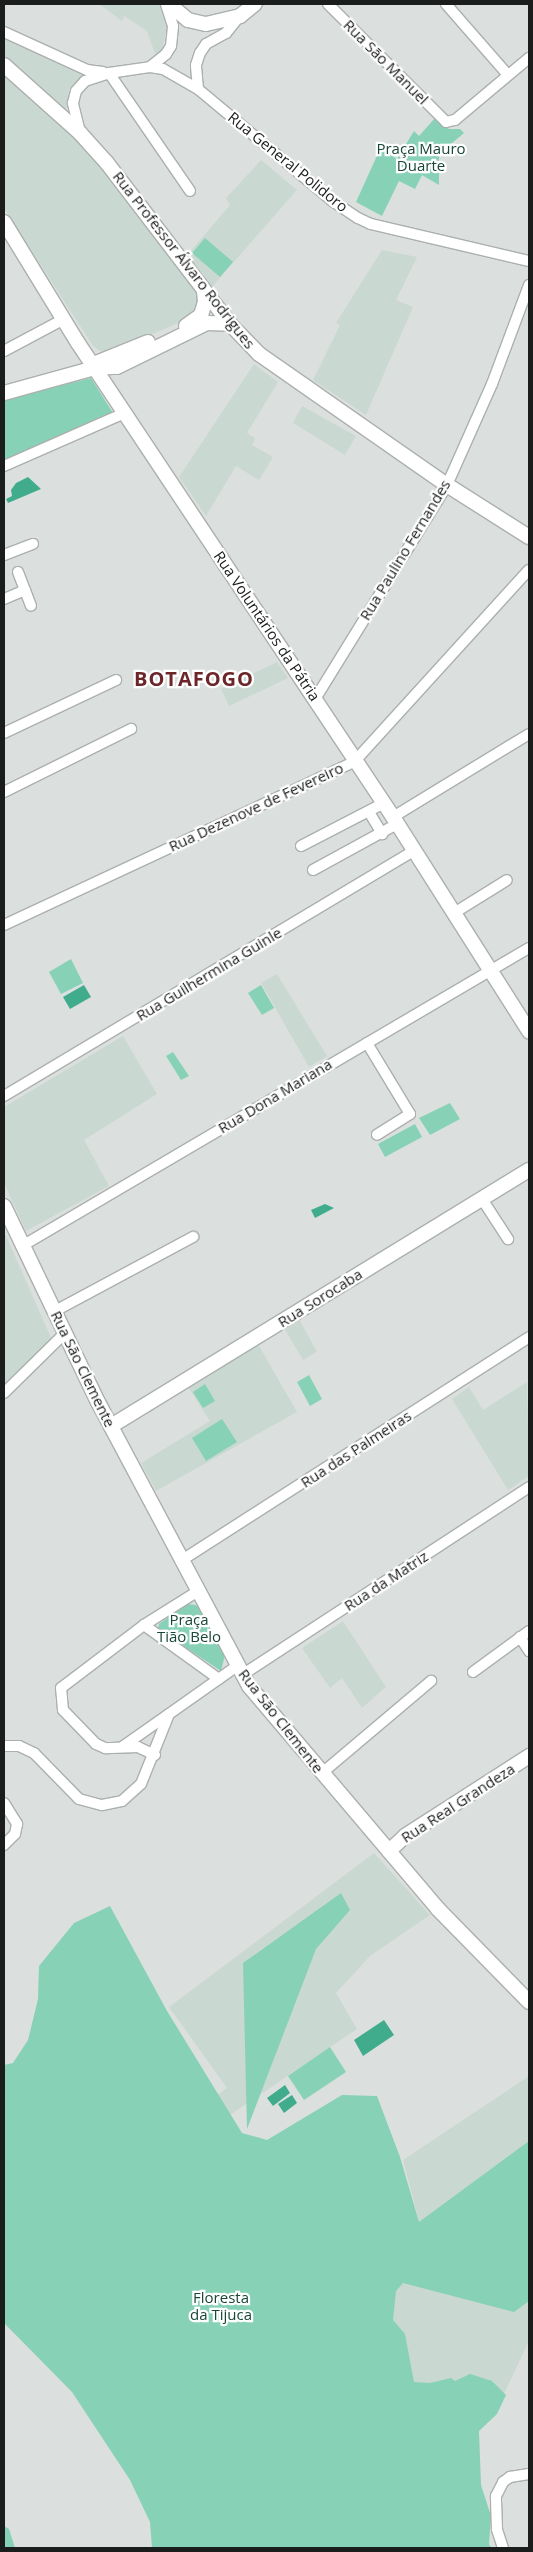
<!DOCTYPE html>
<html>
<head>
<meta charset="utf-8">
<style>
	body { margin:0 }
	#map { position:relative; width:533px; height:2552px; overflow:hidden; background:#dbe0de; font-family:"Open Sans",sans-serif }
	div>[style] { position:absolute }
	.built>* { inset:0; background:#cad8d2 }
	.green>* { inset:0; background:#87d1b7 }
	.water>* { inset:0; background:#41ac8c }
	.roads { filter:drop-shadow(1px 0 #abb0ae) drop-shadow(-1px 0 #abb0ae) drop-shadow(0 1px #abb0ae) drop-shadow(0 -1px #abb0ae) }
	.street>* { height:10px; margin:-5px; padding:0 5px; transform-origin:5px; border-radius:5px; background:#fff }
	.secondary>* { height:14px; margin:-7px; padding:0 7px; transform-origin:7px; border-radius:7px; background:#fff }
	span { translate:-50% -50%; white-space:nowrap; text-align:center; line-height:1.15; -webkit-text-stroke:4.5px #fff; paint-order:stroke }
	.street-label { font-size:15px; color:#1b1d1c }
	.park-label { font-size:15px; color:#184637 }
	.district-label { font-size:20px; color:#6c262a; font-weight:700; letter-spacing:1px }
	.frame { position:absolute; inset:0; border:5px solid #1b1d1c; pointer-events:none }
</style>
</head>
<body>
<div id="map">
	<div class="built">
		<div style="clip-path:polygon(99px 4px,159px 4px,167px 28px,162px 50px,155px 54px,147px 31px,124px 16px,122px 21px)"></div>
		<div style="clip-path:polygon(4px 37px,86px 73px,69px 89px,66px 112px,4px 60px)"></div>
		<div style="clip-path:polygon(4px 73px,81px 142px,129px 199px,198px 292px,198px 307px,192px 317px,111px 352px,102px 352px,93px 346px,4px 208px)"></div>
		<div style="clip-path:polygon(261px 160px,297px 190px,212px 287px,188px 254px,230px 205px,226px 198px)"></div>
		<div style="clip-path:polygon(382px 250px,417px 257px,396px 300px,413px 307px,366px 415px,313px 380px,340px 325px,336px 323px)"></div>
		<div style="clip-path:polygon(254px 364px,278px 382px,247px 433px,255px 438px,252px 445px,273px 457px,259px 480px,236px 466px,206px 516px,179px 477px)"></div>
		<div style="clip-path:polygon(302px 406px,356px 436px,345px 455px,293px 423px)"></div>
		<div style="clip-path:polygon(277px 662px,288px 678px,229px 706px,221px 689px)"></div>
		<div style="clip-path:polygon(277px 974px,327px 1056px,309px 1067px,261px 983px)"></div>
		<div style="clip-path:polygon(123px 1036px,157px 1094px,84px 1140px,109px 1186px,26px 1231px,4px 1183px,4px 1107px)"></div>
		<div style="clip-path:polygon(4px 1231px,52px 1340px,4px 1386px)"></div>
		<div style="clip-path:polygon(299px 1319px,317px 1352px,303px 1360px,284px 1328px)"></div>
		<div style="clip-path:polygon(258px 1344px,297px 1412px,156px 1491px,141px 1463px,210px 1421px,188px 1387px)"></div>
		<div style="clip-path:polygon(527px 1382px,529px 1476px,508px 1490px,452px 1399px,469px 1387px,483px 1410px)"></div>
		<div style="clip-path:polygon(343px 1621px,386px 1687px,362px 1708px,342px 1678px,330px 1688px,302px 1648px)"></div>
		<div style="clip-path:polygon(374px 1853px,430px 1915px,370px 1956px,336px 1993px,357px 2029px,227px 2117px,213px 2098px,227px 2088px,169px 2007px)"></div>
		<div style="clip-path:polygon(529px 2076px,529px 2341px,501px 2400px,492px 2395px,463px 2471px,344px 2270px,419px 2221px,403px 2160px)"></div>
	</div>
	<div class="green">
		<div style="clip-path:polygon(435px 118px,449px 129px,460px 129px,464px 133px,439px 154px,439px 185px,422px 175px,415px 189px,399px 181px,382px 216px,356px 202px,380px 149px,397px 159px,414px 131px,419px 136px)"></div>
		<div style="clip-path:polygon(205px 238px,233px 262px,220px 277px,192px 253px)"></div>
		<div style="clip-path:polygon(91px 378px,113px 413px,4px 461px,4px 400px)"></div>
		<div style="clip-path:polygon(71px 959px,83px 983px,61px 994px,49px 972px)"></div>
		<div style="clip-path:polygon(261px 985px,274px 1008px,262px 1015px,248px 993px)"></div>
		<div style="clip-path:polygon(173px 1052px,189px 1076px,181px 1080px,166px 1056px)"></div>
		<div style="clip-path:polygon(450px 1103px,460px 1119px,430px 1135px,419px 1118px)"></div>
		<div style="clip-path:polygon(415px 1124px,422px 1137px,385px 1157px,378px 1144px)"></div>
		<div style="clip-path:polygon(309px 1375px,322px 1399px,310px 1406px,297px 1382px)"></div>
		<div style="clip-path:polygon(205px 1384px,215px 1401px,203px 1408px,193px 1392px)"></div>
		<div style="clip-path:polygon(222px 1419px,237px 1442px,206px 1461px,192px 1438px)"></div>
		<div style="clip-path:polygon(187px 1604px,196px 1605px,201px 1610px,225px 1655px,221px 1671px,158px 1629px,159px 1624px)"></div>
		<div style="clip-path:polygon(341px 1893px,350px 1910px,316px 1949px,247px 2129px,243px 1963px)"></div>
		<div style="clip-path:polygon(110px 1906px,167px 2011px,242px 2133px,267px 2140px,342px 2095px,377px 2096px,400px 2157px,419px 2222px,529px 2141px,529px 2301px,514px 2312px,403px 2283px,396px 2291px,393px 2320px,405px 2334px,414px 2382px,430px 2383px,451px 2378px,455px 2381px,470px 2374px,492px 2381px,506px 2395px,497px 2414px,479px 2431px,481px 2485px,491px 2516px,489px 2544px,491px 2548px,152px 2548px,150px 2522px,130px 2480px,72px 2392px,4px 2323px,4px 2065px,13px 2063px,28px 2040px,38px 1999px,39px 1966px,74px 1923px)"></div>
		<div style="clip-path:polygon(330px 2047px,346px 2072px,304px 2100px,288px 2076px)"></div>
		<div style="clip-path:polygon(4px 2526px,9px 2529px,15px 2548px,4px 2548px)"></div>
	</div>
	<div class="water">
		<div style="clip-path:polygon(28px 477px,41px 489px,8px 503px,6px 499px,12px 496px,11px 490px,16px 483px)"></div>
		<div style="clip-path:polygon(84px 985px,91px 997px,70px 1009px,63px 997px)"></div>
		<div style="clip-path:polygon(325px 1204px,334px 1208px,315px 1218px,311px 1210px)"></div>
		<div style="clip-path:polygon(384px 2020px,394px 2035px,363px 2056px,354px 2040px)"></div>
		<div style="clip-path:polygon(285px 2085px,290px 2093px,273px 2106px,267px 2098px)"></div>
		<div style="clip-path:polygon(292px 2095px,297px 2103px,284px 2113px,278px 2104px)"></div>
	</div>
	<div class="roads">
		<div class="street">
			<div style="left:328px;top:4px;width:167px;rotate:45deg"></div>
			<div style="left:446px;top:122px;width:9px;rotate:-13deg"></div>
			<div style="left:455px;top:120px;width:97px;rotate:-40deg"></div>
			<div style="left:446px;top:4px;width:94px;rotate:48.9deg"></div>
			<div style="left:4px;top:32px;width:91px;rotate:24.6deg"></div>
			<div style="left:87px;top:70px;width:16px;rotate:7deg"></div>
			<div style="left:150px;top:67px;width:21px;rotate:-39deg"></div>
			<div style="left:166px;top:54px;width:9px;rotate:-58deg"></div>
			<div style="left:171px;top:46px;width:20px;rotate:-84deg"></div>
			<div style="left:173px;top:26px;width:23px;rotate:-108deg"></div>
			<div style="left:109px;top:73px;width:143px;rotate:55.5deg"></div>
			<div style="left:198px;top:89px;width:24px;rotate:-95deg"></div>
			<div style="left:196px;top:65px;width:13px;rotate:-72deg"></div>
			<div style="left:200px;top:53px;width:11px;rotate:-56deg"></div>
			<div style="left:206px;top:44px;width:23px;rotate:-29deg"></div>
			<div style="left:226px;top:33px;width:22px;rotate:-51deg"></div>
			<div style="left:80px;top:132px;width:30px;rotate:-104deg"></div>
			<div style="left:73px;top:103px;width:12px;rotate:-76deg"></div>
			<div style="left:76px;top:91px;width:13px;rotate:-48deg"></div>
			<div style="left:85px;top:81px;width:25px;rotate:-18deg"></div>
			<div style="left:109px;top:73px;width:41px;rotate:-8.3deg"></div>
			<div style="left:150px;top:67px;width:13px;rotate:9deg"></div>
			<div style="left:163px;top:69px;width:40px;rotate:29.7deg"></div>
			<div style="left:198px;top:89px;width:173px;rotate:39.8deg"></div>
			<div style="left:331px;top:200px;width:32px;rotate:34deg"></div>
			<div style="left:358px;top:218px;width:14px;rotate:25deg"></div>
			<div style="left:371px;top:224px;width:162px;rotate:13.2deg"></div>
			<div style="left:4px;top:351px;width:68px;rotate:-28.1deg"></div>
			<div style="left:4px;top:466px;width:132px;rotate:-23.7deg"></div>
			<div style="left:4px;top:555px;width:31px;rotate:-21deg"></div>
			<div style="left:18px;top:572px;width:36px;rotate:69deg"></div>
			<div style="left:4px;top:599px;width:23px;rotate:-23deg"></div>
			<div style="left:315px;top:699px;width:251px;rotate:-58.3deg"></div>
			<div style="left:447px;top:485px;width:111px;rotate:-66deg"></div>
			<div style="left:492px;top:384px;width:106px;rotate:-69.5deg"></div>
			<div style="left:4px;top:733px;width:124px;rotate:-25.3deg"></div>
			<div style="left:4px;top:792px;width:142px;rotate:-26.4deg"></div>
			<div style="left:369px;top:812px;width:26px;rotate:59deg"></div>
			<div style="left:393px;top:817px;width:159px;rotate:-31.4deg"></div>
			<div style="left:301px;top:846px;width:93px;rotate:-27.4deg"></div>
			<div style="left:313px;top:870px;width:96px;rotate:-28.7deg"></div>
			<div style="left:454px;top:913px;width:62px;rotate:-31.9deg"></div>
			<div style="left:4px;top:925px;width:387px;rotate:-25deg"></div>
			<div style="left:355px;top:761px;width:258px;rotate:-47.7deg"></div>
			<div style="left:367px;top:1043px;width:83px;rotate:58.8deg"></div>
			<div style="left:410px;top:1114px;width:39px;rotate:148deg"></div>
			<div style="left:4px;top:1096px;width:478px;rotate:-30.9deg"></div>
			<div style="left:482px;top:1199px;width:48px;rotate:57deg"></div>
			<div style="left:22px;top:1246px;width:588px;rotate:-30.45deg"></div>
			<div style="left:55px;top:1311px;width:157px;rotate:-28.2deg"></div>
			<div style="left:4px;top:1393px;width:87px;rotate:-44.5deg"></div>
			<div style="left:182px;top:1560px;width:412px;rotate:-32.7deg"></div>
			<div style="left:144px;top:1625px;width:92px;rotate:35.8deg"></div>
			<div style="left:520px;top:1637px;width:17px;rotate:57deg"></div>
			<div style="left:473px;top:1672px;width:69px;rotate:-36.2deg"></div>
			<div style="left:242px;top:1675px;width:343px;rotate:-33.2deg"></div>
			<div style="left:4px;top:1746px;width:15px"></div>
			<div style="left:19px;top:1746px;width:17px;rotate:25deg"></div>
			<div style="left:34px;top:1753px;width:64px;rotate:45.6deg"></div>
			<div style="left:79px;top:1799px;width:24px;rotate:15deg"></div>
			<div style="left:102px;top:1805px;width:20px;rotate:-11deg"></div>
			<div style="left:122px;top:1801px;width:25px;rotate:-42deg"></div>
			<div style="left:141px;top:1784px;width:75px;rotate:-68.2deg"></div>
			<div style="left:169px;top:1714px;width:83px;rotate:-35.2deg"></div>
			<div style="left:122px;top:1747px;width:57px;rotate:-35.1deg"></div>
			<div style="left:155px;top:1755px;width:19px;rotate:-155deg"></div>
			<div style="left:138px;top:1747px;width:33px;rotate:178deg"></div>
			<div style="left:105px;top:1748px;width:10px;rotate:-156deg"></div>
			<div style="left:96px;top:1744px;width:47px;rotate:-134.1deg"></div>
			<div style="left:63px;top:1710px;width:22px;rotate:-95deg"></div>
			<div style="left:61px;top:1688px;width:104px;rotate:-37.2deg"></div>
			<div style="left:144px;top:1625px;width:64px;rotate:-32.2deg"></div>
			<div style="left:322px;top:1773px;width:143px;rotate:-40.2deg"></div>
			<div style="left:4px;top:1803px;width:25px;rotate:58deg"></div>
			<div style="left:17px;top:1824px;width:10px;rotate:101deg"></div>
			<div style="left:15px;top:1834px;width:16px;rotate:135deg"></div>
			<div style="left:503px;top:2548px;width:20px;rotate:-108deg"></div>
			<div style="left:497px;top:2529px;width:33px;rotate:-92deg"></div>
			<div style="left:496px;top:2496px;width:16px;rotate:-63deg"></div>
			<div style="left:503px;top:2482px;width:9px;rotate:-36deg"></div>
			<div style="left:510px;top:2477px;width:19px;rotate:-9deg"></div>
		</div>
		<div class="secondary">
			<div style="left:169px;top:4px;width:25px;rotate:40deg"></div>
			<div style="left:188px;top:20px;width:18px;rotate:13deg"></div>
			<div style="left:206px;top:24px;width:35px;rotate:-13deg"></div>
			<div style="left:240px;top:16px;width:19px;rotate:-39deg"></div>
			<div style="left:4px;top:65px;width:102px;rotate:41.8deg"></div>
			<div style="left:80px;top:133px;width:40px;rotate:48deg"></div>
			<div style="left:107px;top:163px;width:203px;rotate:52.6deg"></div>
			<div style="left:230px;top:324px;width:42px;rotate:46deg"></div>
			<div style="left:259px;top:354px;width:229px;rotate:34.9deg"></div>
			<div style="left:447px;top:485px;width:97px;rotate:32.4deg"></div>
			<div style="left:4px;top:222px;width:142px;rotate:58.6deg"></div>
			<div style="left:78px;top:343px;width:569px;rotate:56.39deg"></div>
			<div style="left:393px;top:817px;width:254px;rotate:57.6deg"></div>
			<div style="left:186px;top:326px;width:19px;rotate:-36deg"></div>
			<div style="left:201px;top:315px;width:14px;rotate:-73deg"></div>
			<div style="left:205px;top:302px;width:12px;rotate:-95deg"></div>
			<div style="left:96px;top:363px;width:56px;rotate:-22deg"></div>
			<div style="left:4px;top:393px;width:94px;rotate:-15.4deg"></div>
			<div style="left:95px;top:368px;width:22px;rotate:-3deg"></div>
			<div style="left:117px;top:367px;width:100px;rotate:-26.1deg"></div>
			<div style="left:207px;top:323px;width:23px;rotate:2deg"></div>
			<div style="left:4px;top:1206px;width:217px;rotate:64.4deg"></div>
			<div style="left:98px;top:1402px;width:322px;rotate:62deg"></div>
			<div style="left:249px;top:1686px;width:292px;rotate:49.7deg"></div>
			<div style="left:438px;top:1909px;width:130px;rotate:45.6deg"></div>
			<div style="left:111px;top:1426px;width:490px;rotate:-31.5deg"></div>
			<div style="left:389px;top:1851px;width:22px;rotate:-43deg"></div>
			<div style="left:405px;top:1836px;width:148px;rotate:-32.8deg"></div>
		</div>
	</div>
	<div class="street-label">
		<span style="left:386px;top:62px;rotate:45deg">Rua São Manuel</span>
		<span style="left:288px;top:162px;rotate:39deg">Rua General Polidoro</span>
		<span style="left:184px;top:260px;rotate:52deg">Rua Professor Álvaro Rodrigues</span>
		<span style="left:405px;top:550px;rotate:-59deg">Rua Paulino Fernandes</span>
		<span style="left:267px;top:626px;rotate:56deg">Rua Voluntários da Pátria</span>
		<span style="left:256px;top:807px;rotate:-25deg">Rua Dezenove de Fevereiro</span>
		<span style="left:209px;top:974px;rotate:-31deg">Rua Guilhermina Guinle</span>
		<span style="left:275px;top:1096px;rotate:-31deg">Rua Dona Mariana</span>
		<span style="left:320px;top:1298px;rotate:-32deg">Rua Sorocaba</span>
		<span style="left:83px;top:1369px;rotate:64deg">Rua São Clemente</span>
		<span style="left:356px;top:1449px;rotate:-33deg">Rua das Palmeiras</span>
		<span style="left:386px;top:1581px;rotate:-33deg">Rua da Matriz</span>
		<span style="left:281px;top:1721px;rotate:52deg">Rua São Clemente</span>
		<span style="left:458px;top:1803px;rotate:-33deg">Rua Real Grandeza</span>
	</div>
	<div class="park-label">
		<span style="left:421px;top:157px">Praça Mauro<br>Duarte</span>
		<span style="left:189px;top:1628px">Praça<br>Tião Belo</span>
		<span style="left:221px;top:2306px">Floresta<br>da Tijuca</span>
	</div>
	<div class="district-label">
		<span style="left:194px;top:678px">BOTAFOGO</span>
	</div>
	<div class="frame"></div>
</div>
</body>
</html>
